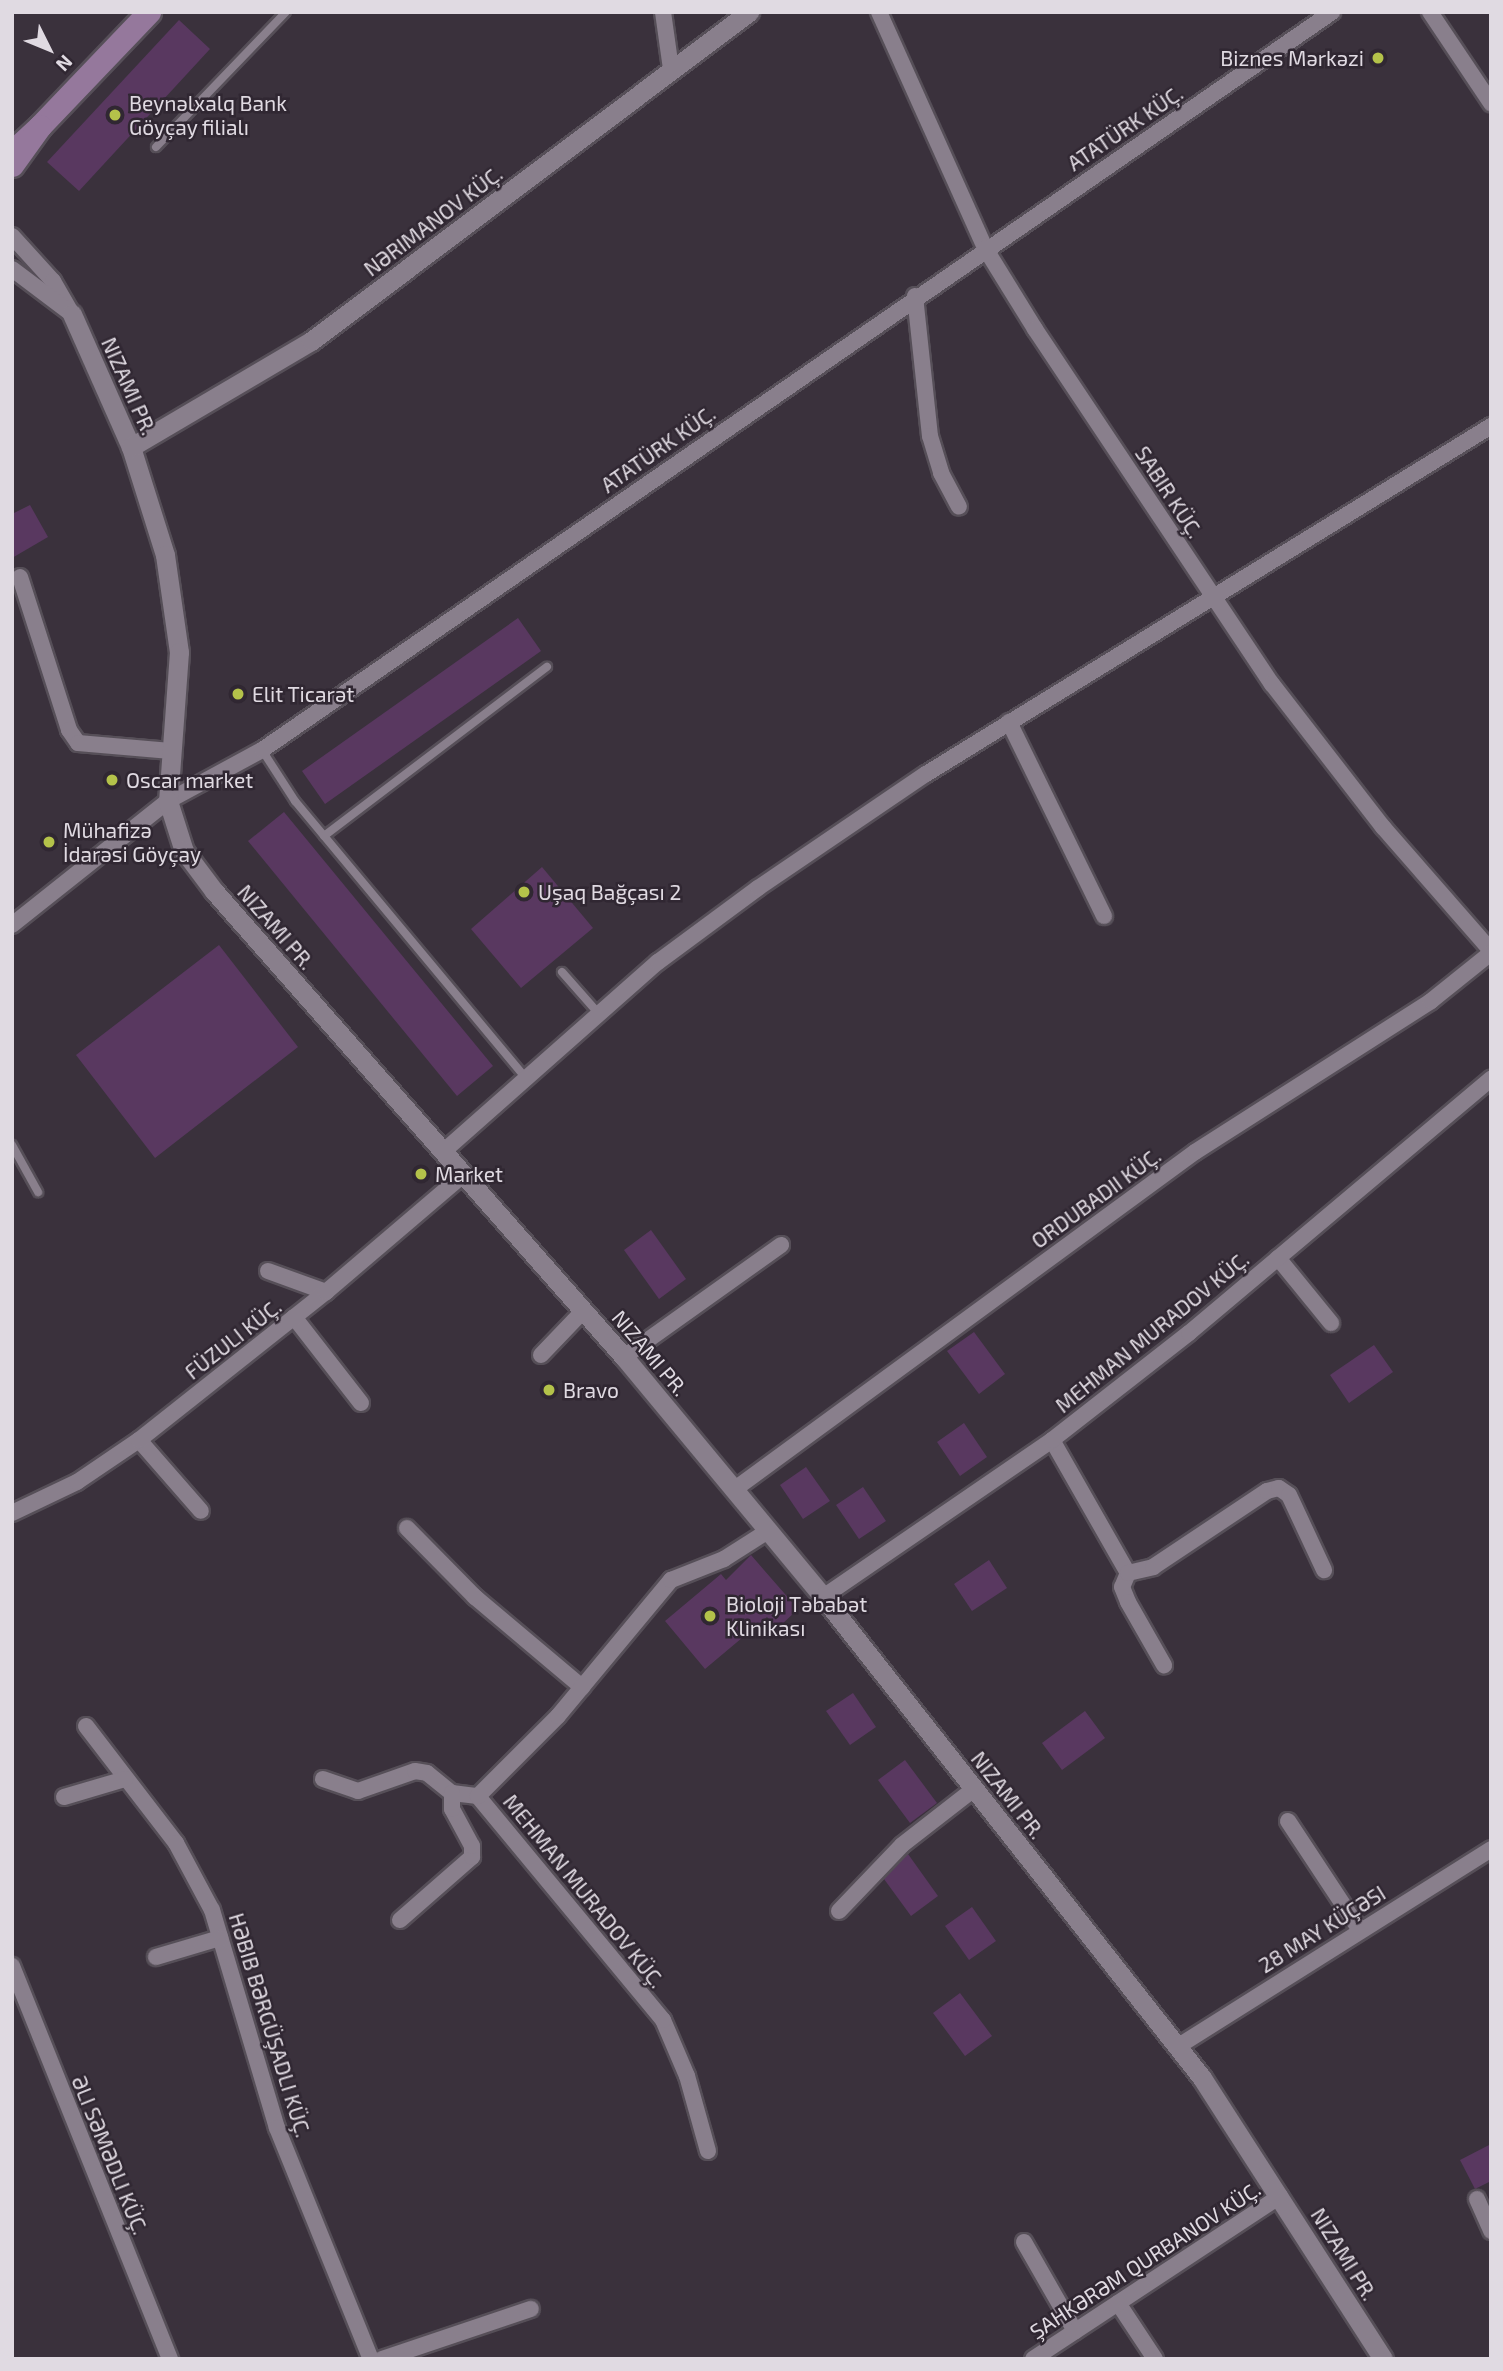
<!DOCTYPE html>
<html>
<head>
<meta charset="utf-8">
<style>
	body { margin:0 }
	#map { position:relative; width:1503px; height:2371px; overflow:hidden; background:#3a313c; font-family:"Exo 2",sans-serif }
	div>[style] { position:absolute }
	.building>* { inset:0; background:#593860 }
	.roads { filter:drop-shadow(2px 0 #564f58) drop-shadow(-2px 0 #564f58) drop-shadow(0 2px #564f58) drop-shadow(0 -2px #564f58) }
	.service>* { height:8px; margin:-4px; padding:0 4px; transform-origin:4px; border-radius:4px; background:#897f8c }
	.minor>* { height:16px; margin:-8px; padding:0 8px; transform-origin:8px; border-radius:8px; background:#897f8c }
	.tertiary>* { height:19px; margin:-9.5px; padding:0 9.5px; transform-origin:9.5px; border-radius:9.5px; background:#897f8c }
	.secondary>* { height:23px; margin:-11.5px; padding:0 11.5px; transform-origin:11.5px; border-radius:11.5px; background:#95789c }
	.dots>* { width:19px; height:19px; translate:-50% -50%; box-sizing:border-box; border:4px solid #302732; border-radius:50% }
	span { translate:-50% -50%; white-space:nowrap; text-align:center; line-height:1.15; -webkit-text-stroke:5px #302732; paint-order:stroke }
	.poi-label { font-size:21px; color:#e0dae2 }
	.right { translate:-100% -50%; text-align:right }
	.left { translate:0 -50%; text-align:left }
	.street-label { font-size:21px; color:#e0dae2 }
	.frame { position:absolute; inset:0; border:14px solid #e0dae2; pointer-events:none }
	.north { position:absolute; left:14px; top:14px; width:70px; height:70px; -webkit-text-stroke:5px #302732; paint-order:stroke; rotate:133deg; font-size:19px; font-weight:700; line-height:28px; text-align:center; color:#e0dae2 }
	.north::after { content:''; display:block; margin:auto; width:24px; height:32px; background:#e0dae2; clip-path:polygon(50% 0,100% 100%,50% 72%,0 100%) }
</style>
</head>
<body>
<div id="map">
	<div class="building">
		<div style="clip-path:polygon(179px 20px,210px 49px,79px 191px,47px 162px)"></div>
		<div style="clip-path:polygon(30px 505px,48px 537px,12px 558px,12px 514px)"></div>
		<div style="clip-path:polygon(518px 618px,541px 651px,325px 804px,302px 771px)"></div>
		<div style="clip-path:polygon(284px 812px,493px 1066px,457px 1096px,248px 841px)"></div>
		<div style="clip-path:polygon(542px 867px,593px 928px,521px 988px,471px 929px)"></div>
		<div style="clip-path:polygon(219px 945px,298px 1047px,155px 1158px,76px 1055px)"></div>
		<div style="clip-path:polygon(651px 1230px,686px 1279px,659px 1299px,624px 1250px)"></div>
		<div style="clip-path:polygon(974px 1332px,1005px 1374px,979px 1394px,947px 1351px)"></div>
		<div style="clip-path:polygon(1374px 1345px,1393px 1372px,1349px 1403px,1330px 1375px)"></div>
		<div style="clip-path:polygon(964px 1423px,987px 1457px,960px 1476px,937px 1442px)"></div>
		<div style="clip-path:polygon(806px 1467px,830px 1501px,803px 1519px,780px 1485px)"></div>
		<div style="clip-path:polygon(863px 1487px,886px 1521px,859px 1539px,836px 1505px)"></div>
		<div style="clip-path:polygon(751px 1555px,798px 1609px,778px 1628px,767px 1617px,705px 1669px,665px 1621px,721px 1574px,726px 1580px)"></div>
		<div style="clip-path:polygon(989px 1560px,1007px 1588px,972px 1611px,954px 1584px)"></div>
		<div style="clip-path:polygon(853px 1693px,876px 1727px,850px 1745px,826px 1711px)"></div>
		<div style="clip-path:polygon(1085px 1711px,1105px 1738px,1062px 1770px,1042px 1743px)"></div>
		<div style="clip-path:polygon(905px 1760px,937px 1803px,910px 1823px,878px 1780px)"></div>
		<div style="clip-path:polygon(908px 1854px,938px 1896px,911px 1916px,884px 1879px)"></div>
		<div style="clip-path:polygon(972px 1907px,996px 1941px,969px 1960px,945px 1926px)"></div>
		<div style="clip-path:polygon(960px 1993px,992px 2036px,965px 2056px,933px 2013px)"></div>
		<div style="clip-path:polygon(1491px 2144px,1491px 2181px,1475px 2189px,1460px 2160px)"></div>
	</div>
	<div class="roads">
		<div class="service">
			<div style="left:156px;top:147px;width:187px;rotate:-46.1deg"></div>
			<div style="left:262px;top:750px;width:61px;rotate:57.1deg"></div>
			<div style="left:295px;top:801px;width:361px;rotate:50.2deg"></div>
			<div style="left:324px;top:836px;width:280px;rotate:-37.2deg"></div>
			<div style="left:562px;top:972px;width:56px;rotate:48.6deg"></div>
			<div style="left:12px;top:1145px;width:54px;rotate:61deg"></div>
		</div>
		<div class="minor">
			<div style="left:663px;top:12px;width:58px;rotate:82deg"></div>
			<div style="left:879px;top:12px;width:259px;rotate:65.8deg"></div>
			<div style="left:985px;top:248px;width:95px;rotate:58.3deg"></div>
			<div style="left:1035px;top:329px;width:427px;rotate:56.3deg"></div>
			<div style="left:1272px;top:684px;width:181px;rotate:52.2deg"></div>
			<div style="left:1383px;top:827px;width:164px;rotate:48.9deg"></div>
			<div style="left:1430px;top:12px;width:110px;rotate:56.2deg"></div>
			<div style="left:12px;top:236px;width:61px;rotate:47.7deg"></div>
			<div style="left:53px;top:281px;width:38px;rotate:60deg"></div>
			<div style="left:72px;top:314px;width:75px;rotate:-143.1deg"></div>
			<div style="left:915px;top:296px;width:141px;rotate:83.9deg"></div>
			<div style="left:930px;top:436px;width:39px;rotate:73deg"></div>
			<div style="left:941px;top:473px;width:38px;rotate:62deg"></div>
			<div style="left:20px;top:577px;width:161px;rotate:72.2deg"></div>
			<div style="left:69px;top:730px;width:16px;rotate:55deg"></div>
			<div style="left:78px;top:743px;width:93px;rotate:4.9deg"></div>
			<div style="left:1009px;top:722px;width:216px;rotate:63.9deg"></div>
			<div style="left:12px;top:925px;width:199px;rotate:-38.5deg"></div>
			<div style="left:168px;top:801px;width:107px;rotate:-28.5deg"></div>
			<div style="left:262px;top:750px;width:1300px;rotate:-34.59deg"></div>
			<div style="left:444px;top:1151px;width:286px;rotate:-41.5deg"></div>
			<div style="left:658px;top:962px;width:124px;rotate:-36.5deg"></div>
			<div style="left:758px;top:888px;width:203px;rotate:-34.2deg"></div>
			<div style="left:926px;top:774px;width:664px;rotate:-31.63deg"></div>
			<div style="left:1278px;top:1258px;width:84px;rotate:50.8deg"></div>
			<div style="left:268px;top:1271px;width:62px;rotate:19.9deg"></div>
			<div style="left:294px;top:1317px;width:109px;rotate:52.1deg"></div>
			<div style="left:541px;top:1355px;width:62px;rotate:-46.3deg"></div>
			<div style="left:624px;top:1357px;width:193px;rotate:-35.5deg"></div>
			<div style="left:139px;top:1440px;width:94px;rotate:48.9deg"></div>
			<div style="left:1052px;top:1440px;width:153px;rotate:60.3deg"></div>
			<div style="left:1128px;top:1573px;width:15px;rotate:113deg"></div>
			<div style="left:1122px;top:1587px;width:16px;rotate:68deg"></div>
			<div style="left:1128px;top:1602px;width:73px;rotate:60.3deg"></div>
			<div style="left:735px;top:1489px;width:570px;rotate:-36.23deg"></div>
			<div style="left:1195px;top:1152px;width:280px;rotate:-32.6deg"></div>
			<div style="left:1431px;top:1001px;width:77px;rotate:-38.7deg"></div>
			<div style="left:12px;top:1513px;width:72px;rotate:-25.5deg"></div>
			<div style="left:77px;top:1482px;width:75px;rotate:-34.1deg"></div>
			<div style="left:139px;top:1440px;width:238px;rotate:-38.4deg"></div>
			<div style="left:326px;top:1292px;width:182px;rotate:-40.5deg"></div>
			<div style="left:407px;top:1528px;width:97px;rotate:45.4deg"></div>
			<div style="left:475px;top:1597px;width:140px;rotate:40.1deg"></div>
			<div style="left:1128px;top:1573px;width:26px;rotate:-13deg"></div>
			<div style="left:1153px;top:1567px;width:137px;rotate:-33.7deg"></div>
			<div style="left:1267px;top:1491px;width:12px;rotate:-14deg"></div>
			<div style="left:1279px;top:1488px;width:12px;rotate:35deg"></div>
			<div style="left:1289px;top:1495px;width:83px;rotate:65deg"></div>
			<div style="left:823px;top:1597px;width:278px;rotate:-34.4deg"></div>
			<div style="left:1052px;top:1440px;width:174px;rotate:-38deg"></div>
			<div style="left:1189px;top:1333px;width:395px;rotate:-40.1deg"></div>
			<div style="left:86px;top:1726px;width:148px;rotate:52.4deg"></div>
			<div style="left:176px;top:1843px;width:76px;rotate:61.8deg"></div>
			<div style="left:212px;top:1910px;width:227px;rotate:73.4deg"></div>
			<div style="left:277px;top:2128px;width:249px;rotate:67.9deg"></div>
			<div style="left:323px;top:1779px;width:37px;rotate:19deg"></div>
			<div style="left:358px;top:1791px;width:60px;rotate:-19.3deg"></div>
			<div style="left:415px;top:1771px;width:12px;rotate:9deg"></div>
			<div style="left:427px;top:1773px;width:32px;rotate:39deg"></div>
			<div style="left:452px;top:1793px;width:26px;rotate:7deg"></div>
			<div style="left:64px;top:1797px;width:64px;rotate:-16.4deg"></div>
			<div style="left:1288px;top:1821px;width:131px;rotate:56.6deg"></div>
			<div style="left:839px;top:1911px;width:91px;rotate:-46.3deg"></div>
			<div style="left:902px;top:1845px;width:91px;rotate:-37.9deg"></div>
			<div style="left:400px;top:1920px;width:96px;rotate:-41.2deg"></div>
			<div style="left:472px;top:1857px;width:11px;rotate:-90deg"></div>
			<div style="left:472px;top:1846px;width:42px;rotate:-118.4deg"></div>
			<div style="left:452px;top:1809px;width:16px;rotate:-90deg"></div>
			<div style="left:156px;top:1957px;width:67px;rotate:-16.5deg"></div>
			<div style="left:12px;top:1966px;width:424px;rotate:68.1deg"></div>
			<div style="left:1177px;top:2047px;width:371px;rotate:-32.2deg"></div>
			<div style="left:708px;top:2151px;width:78px;rotate:-105.6deg"></div>
			<div style="left:687px;top:2076px;width:61px;rotate:-113.2deg"></div>
			<div style="left:663px;top:2020px;width:291px;rotate:-129.6deg"></div>
			<div style="left:478px;top:1796px;width:113px;rotate:-45deg"></div>
			<div style="left:558px;top:1716px;width:177px;rotate:-50.3deg"></div>
			<div style="left:671px;top:1580px;width:57px;rotate:-21.6deg"></div>
			<div style="left:724px;top:1559px;width:52px;rotate:-32.5deg"></div>
			<div style="left:1477px;top:2199px;width:35px;rotate:66deg"></div>
			<div style="left:1024px;top:2242px;width:103px;rotate:60.2deg"></div>
			<div style="left:1118px;top:2303px;width:67px;rotate:56.5deg"></div>
			<div style="left:382px;top:2359px;width:157px;rotate:-18.6deg"></div>
			<div style="left:1033px;top:2359px;width:296px;rotate:-33.4deg"></div>
		</div>
		<div class="tertiary">
			<div style="left:72px;top:314px;width:145px;rotate:66.1deg"></div>
			<div style="left:131px;top:447px;width:113px;rotate:72.5deg"></div>
			<div style="left:165px;top:555px;width:98px;rotate:81.8deg"></div>
			<div style="left:179px;top:652px;width:149px;rotate:94.2deg"></div>
			<div style="left:168px;top:801px;width:52px;rotate:72.3deg"></div>
			<div style="left:184px;top:851px;width:50px;rotate:53.1deg"></div>
			<div style="left:214px;top:891px;width:621px;rotate:48.66deg"></div>
			<div style="left:624px;top:1357px;width:312px;rotate:50.3deg"></div>
			<div style="left:823px;top:1597px;width:612px;rotate:51.76deg"></div>
			<div style="left:1202px;top:2078px;width:334px;rotate:57.2deg"></div>
			<div style="left:131px;top:447px;width:209px;rotate:-30.5deg"></div>
			<div style="left:311px;top:341px;width:548px;rotate:-36.91deg"></div>
		</div>
		<div class="secondary">
			<div style="left:40px;top:126px;width:158px;rotate:-46.3deg"></div>
			<div style="left:12px;top:152px;width:38px;rotate:-43deg"></div>
			<div style="left:40px;top:126px;width:48px;rotate:125.7deg"></div>
		</div>
	</div>
	<div class="dots">
		<div style="left:1378px;top:58px;background:#b4c24a"></div>
		<div style="left:115px;top:115px;background:#b4c24a"></div>
		<div style="left:238px;top:694px;background:#b4c24a"></div>
		<div style="left:112px;top:780px;background:#b4c24a"></div>
		<div style="left:49px;top:842px;background:#b4c24a"></div>
		<div style="left:524px;top:892px;background:#b4c24a"></div>
		<div style="left:421px;top:1174px;background:#b4c24a"></div>
		<div style="left:549px;top:1390px;background:#b4c24a"></div>
		<div style="left:710px;top:1616px;background:#b4c24a"></div>
	</div>
	<div class="poi-label">
		<span class="right" style="left:1364px;top:58px">Biznes Mərkəzi</span>
		<span class="left" style="left:129px;top:115px">Beynəlxalq Bank<br>Göyçay filialı</span>
		<span class="left" style="left:252px;top:694px">Elit Ticarət</span>
		<span class="left" style="left:126px;top:780px">Oscar market</span>
		<span class="left" style="left:63px;top:842px">Mühafizə<br>İdarəsi Göyçay</span>
		<span class="left" style="left:538px;top:892px">Uşaq Bağçası 2</span>
		<span class="left" style="left:435px;top:1174px">Market</span>
		<span class="left" style="left:563px;top:1390px">Bravo</span>
		<span class="left" style="left:726px;top:1616px">Bioloji Təbabət<br>Klinikası</span>
	</div>
	<div class="street-label">
		<span style="left:1125px;top:128px;rotate:-34deg">ATATÜRK KÜÇ.</span>
		<span style="left:433px;top:221px;rotate:-37deg">NƏRIMANOV KÜÇ.</span>
		<span style="left:129px;top:386px;rotate:66deg">NIZAMI PR.</span>
		<span style="left:658px;top:449px;rotate:-35deg">ATATÜRK KÜÇ.</span>
		<span style="left:1169px;top:492px;rotate:57deg">SABIR KÜÇ.</span>
		<span style="left:276px;top:927px;rotate:49deg">NIZAMI PR.</span>
		<span style="left:1096px;top:1198px;rotate:-36deg">ORDUBADII KÜÇ.</span>
		<span style="left:1152px;top:1332px;rotate:-39deg">MEHMAN MURADOV KÜÇ.</span>
		<span style="left:233px;top:1339px;rotate:-38deg">FÜZULI KÜÇ.</span>
		<span style="left:650px;top:1353px;rotate:50deg">NIZAMI PR.</span>
		<span style="left:1008px;top:1795px;rotate:52deg">NIZAMI PR.</span>
		<span style="left:584px;top:1891px;rotate:51deg">MEHMAN MURADOV KÜÇ.</span>
		<span style="left:1322px;top:1929px;rotate:-32deg">28 MAY KÜÇƏSI</span>
		<span style="left:270px;top:2025px;rotate:73deg">HƏBIB BƏRGÜŞADLI KÜÇ.</span>
		<span style="left:110px;top:2155px;rotate:68deg">ƏLI SƏMƏDLI KÜÇ.</span>
		<span style="left:1344px;top:2254px;rotate:58deg">NIZAMI PR.</span>
		<span style="left:1145px;top:2260px;rotate:-33deg">ŞAHKƏRƏM QURBANOV KÜÇ.</span>
	</div>
	<div class="frame"></div>
	<div class="north">N</div>
</div>
</body>
</html>
